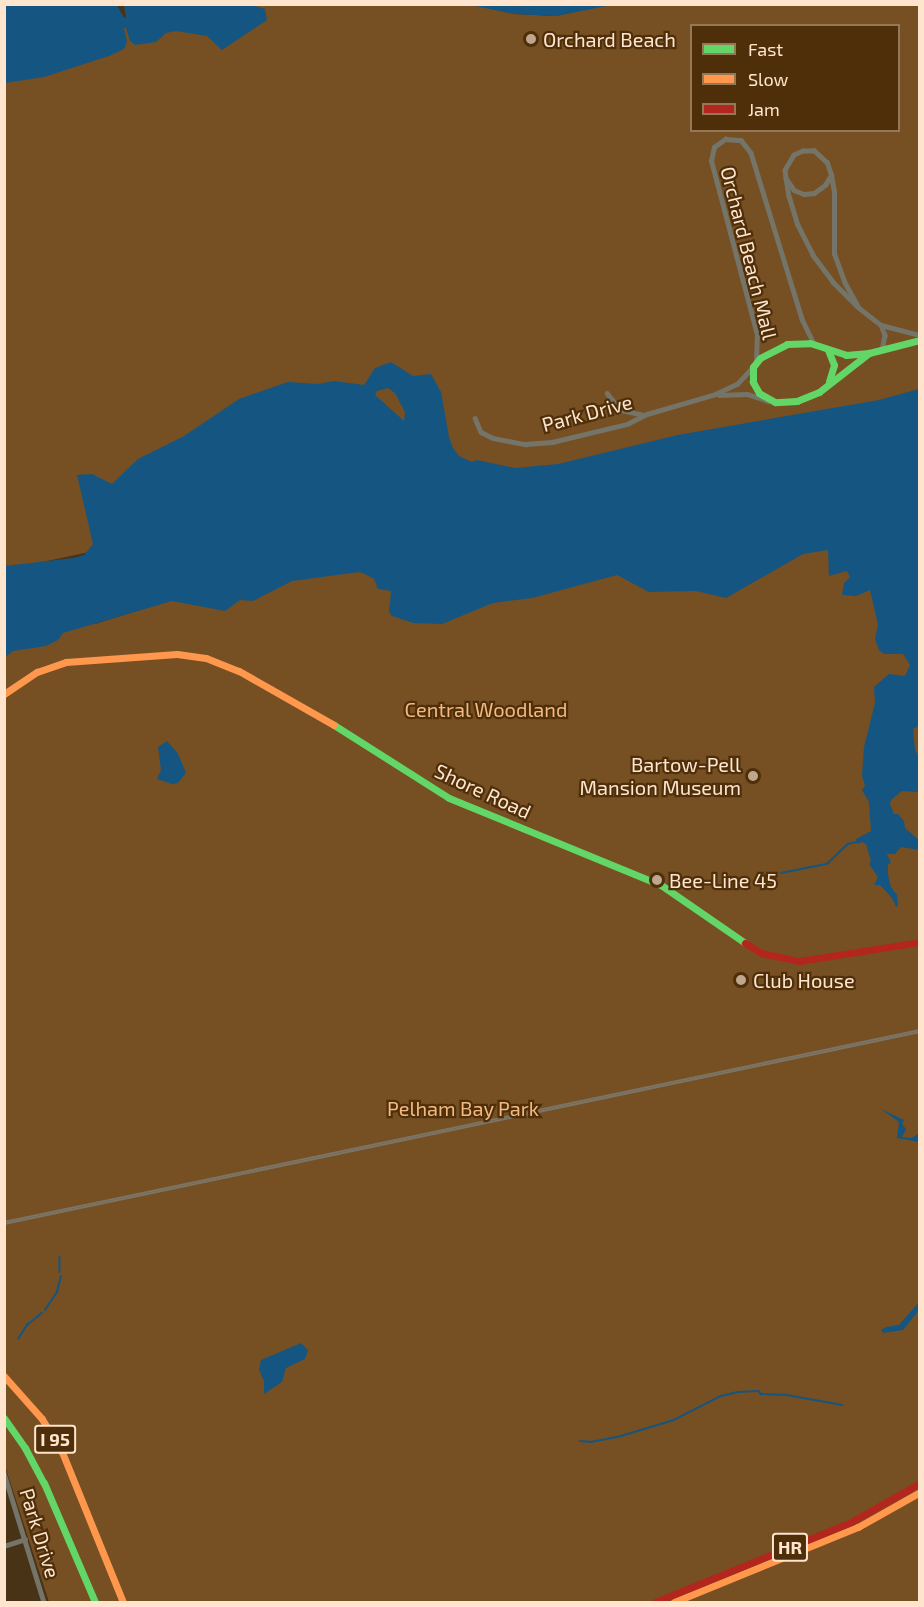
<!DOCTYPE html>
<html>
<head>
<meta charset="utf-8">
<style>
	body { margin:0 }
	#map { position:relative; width:924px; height:1607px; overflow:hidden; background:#493317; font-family:"Exo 2",sans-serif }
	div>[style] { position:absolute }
	.green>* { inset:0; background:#764f23 }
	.water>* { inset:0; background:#145681 }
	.stream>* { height:1.5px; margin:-0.75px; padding:0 0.75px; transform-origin:0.75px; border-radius:0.75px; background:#145681 }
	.street>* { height:4.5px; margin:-2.25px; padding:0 2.25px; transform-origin:2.25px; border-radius:2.25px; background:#747469 }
	.fast>* { height:7px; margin:-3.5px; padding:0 3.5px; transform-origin:3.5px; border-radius:3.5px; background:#63d668 }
	.slow>* { height:7px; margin:-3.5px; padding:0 3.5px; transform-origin:3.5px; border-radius:3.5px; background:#ff974d }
	.jam>* { height:7px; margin:-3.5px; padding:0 3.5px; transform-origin:3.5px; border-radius:3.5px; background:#b3261e }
	.rail>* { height:4px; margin-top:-2px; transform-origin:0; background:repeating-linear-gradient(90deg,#4e2f0a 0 4.5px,#7c7465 0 9px); box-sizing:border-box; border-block:2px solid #7c7465 }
	.dots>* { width:16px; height:16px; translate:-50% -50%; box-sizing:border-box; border:3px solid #4e2f0a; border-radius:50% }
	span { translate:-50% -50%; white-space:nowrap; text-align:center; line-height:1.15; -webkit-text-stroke:4.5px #4e2f0a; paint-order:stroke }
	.shield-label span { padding:2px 4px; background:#4e2f0a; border:2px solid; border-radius:4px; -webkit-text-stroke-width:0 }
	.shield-label { font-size:18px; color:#ffe5ce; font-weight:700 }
	.poi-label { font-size:20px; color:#ffe5ce }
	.left { translate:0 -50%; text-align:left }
	.right { translate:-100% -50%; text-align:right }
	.street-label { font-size:20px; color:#ffe5ce }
	.park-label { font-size:20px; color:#f3b981 }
	.frame { position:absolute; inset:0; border:6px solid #ffe5ce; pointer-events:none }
	.legend { position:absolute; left:690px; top:24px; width:210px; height:108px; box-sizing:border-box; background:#4e2f0a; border:2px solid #957858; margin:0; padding:8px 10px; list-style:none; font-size:18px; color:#ffe5ce }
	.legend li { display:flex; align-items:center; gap:12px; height:30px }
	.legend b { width:30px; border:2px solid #957858 }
</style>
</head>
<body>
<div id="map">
	<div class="green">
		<div style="clip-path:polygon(evenodd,470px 4px,515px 14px,556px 16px,611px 4px,919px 5px,919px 486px,675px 445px,122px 545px,5px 570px,4px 71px,175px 5px,470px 4px,692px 26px,898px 26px,898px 130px,692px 130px,692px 26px)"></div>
		<div style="clip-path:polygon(919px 489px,919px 1602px,49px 1602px,4px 1463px,4px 632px,58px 622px,95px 624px,206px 589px)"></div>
	</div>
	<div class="water">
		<div style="clip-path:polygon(27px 4px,117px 5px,124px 18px,126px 17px,124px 5px,251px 5px,265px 9px,267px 20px,222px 50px,207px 36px,176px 31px,166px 33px,156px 42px,135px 45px,130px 41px,126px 28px,124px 28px,127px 42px,124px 49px,109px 56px,44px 77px,5px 83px,5px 5px)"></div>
		<div style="clip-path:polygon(470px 5px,611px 5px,556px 16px,515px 14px)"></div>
		<div style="clip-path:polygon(evenodd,391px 362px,413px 376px,431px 374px,441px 392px,449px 437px,453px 448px,459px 456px,472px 462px,477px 460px,515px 468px,558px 464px,678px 435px,879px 400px,919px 389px,920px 725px,913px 729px,915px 750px,919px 757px,919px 792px,902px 791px,891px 800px,890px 804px,894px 814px,898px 814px,904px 821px,905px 828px,919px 840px,920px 850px,901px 847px,895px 854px,887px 854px,891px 863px,888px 864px,888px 875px,891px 887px,897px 895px,898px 906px,896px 907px,892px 898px,880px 885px,874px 885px,878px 877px,869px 864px,871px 861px,866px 844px,862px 842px,857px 844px,856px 839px,871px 831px,869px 802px,862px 790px,865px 785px,862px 776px,864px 747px,875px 703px,874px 687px,889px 674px,905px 676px,910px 665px,903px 654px,884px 654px,879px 650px,875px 639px,878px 625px,870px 590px,856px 596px,842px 595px,844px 583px,850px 577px,847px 571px,829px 576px,828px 550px,803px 554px,726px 598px,696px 591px,649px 592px,617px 575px,532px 598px,493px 603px,442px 624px,413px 623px,392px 616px,389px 612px,391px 591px,378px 589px,374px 579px,365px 574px,359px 572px,322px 577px,292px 581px,253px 601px,240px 600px,225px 611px,172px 601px,63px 633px,58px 640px,46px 646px,13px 651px,5px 657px,5px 566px,73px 558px,84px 555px,93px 544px,77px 475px,92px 474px,112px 484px,138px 459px,184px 436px,239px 399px,288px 382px,318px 384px,334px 381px,364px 385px,375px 368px,391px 362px,388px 388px,395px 393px,405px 412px,404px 421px,375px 395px,377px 391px,388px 388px)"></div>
		<div style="clip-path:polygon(167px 741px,178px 754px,186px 773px,178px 783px,172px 784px,157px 779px,161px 770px,158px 747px)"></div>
		<div style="clip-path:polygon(881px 1109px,904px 1120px,902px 1124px,906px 1129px,902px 1137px,912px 1138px,919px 1133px,919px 1142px,897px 1138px,899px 1122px)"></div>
		<div style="clip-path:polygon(919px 1302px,919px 1310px,903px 1330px,883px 1333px,881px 1330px,886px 1327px,899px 1325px)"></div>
		<div style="clip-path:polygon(301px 1343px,308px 1350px,305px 1359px,286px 1368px,282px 1382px,264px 1394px,264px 1381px,259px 1370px,261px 1360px)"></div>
	</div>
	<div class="stream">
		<div style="left:781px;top:873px;width:47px;rotate:-11.1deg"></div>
		<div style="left:827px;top:864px;width:29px;rotate:-44deg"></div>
		<div style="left:848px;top:844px;width:9px;rotate:-13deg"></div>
		<div style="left:60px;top:1257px;width:15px;rotate:90deg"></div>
		<div style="left:45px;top:1310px;width:22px;rotate:-56deg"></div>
		<div style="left:57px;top:1292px;width:16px;rotate:-76deg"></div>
		<div style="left:18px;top:1339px;width:17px;rotate:-57deg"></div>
		<div style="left:27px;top:1325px;width:19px;rotate:-39deg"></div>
		<div style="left:580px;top:1441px;width:11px;rotate:5deg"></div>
		<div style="left:591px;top:1442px;width:31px;rotate:-11deg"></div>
		<div style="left:621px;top:1436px;width:55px;rotate:-16.8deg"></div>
		<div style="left:674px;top:1420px;width:53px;rotate:-27.1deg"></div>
		<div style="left:721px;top:1396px;width:17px;rotate:-13deg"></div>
		<div style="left:738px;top:1392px;width:21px;rotate:-3deg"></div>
		<div style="left:759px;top:1391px;width:4px;rotate:56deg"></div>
		<div style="left:761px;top:1394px;width:26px;rotate:2deg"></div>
		<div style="left:787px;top:1395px;width:56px;rotate:10.3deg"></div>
	</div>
	<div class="street">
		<div style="left:786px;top:178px;width:14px;rotate:56deg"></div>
		<div style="left:794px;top:190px;width:11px;rotate:22deg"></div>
		<div style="left:804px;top:194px;width:10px;rotate:-6deg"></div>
		<div style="left:814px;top:193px;width:14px;rotate:-36deg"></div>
		<div style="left:825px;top:185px;width:12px;rotate:-59deg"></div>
		<div style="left:831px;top:175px;width:13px;rotate:-108deg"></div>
		<div style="left:827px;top:163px;width:18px;rotate:-137deg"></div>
		<div style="left:814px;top:151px;width:11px;rotate:180deg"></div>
		<div style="left:803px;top:151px;width:10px;rotate:156deg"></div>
		<div style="left:794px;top:155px;width:17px;rotate:121deg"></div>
		<div style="left:785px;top:170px;width:8px;rotate:83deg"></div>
		<div style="left:786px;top:178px;width:18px;rotate:81deg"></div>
		<div style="left:789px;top:196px;width:30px;rotate:73deg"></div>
		<div style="left:798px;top:225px;width:34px;rotate:63deg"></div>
		<div style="left:813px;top:255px;width:34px;rotate:53deg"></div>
		<div style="left:833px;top:282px;width:35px;rotate:45deg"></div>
		<div style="left:858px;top:307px;width:26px;rotate:-119deg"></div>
		<div style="left:845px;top:284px;width:32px;rotate:-110deg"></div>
		<div style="left:834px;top:254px;width:62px;rotate:-90deg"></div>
		<div style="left:834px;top:192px;width:17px;rotate:-100deg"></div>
		<div style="left:858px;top:307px;width:29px;rotate:38deg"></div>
		<div style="left:881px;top:325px;width:40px;rotate:14.4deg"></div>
		<div style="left:881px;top:325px;width:11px;rotate:68deg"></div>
		<div style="left:885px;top:335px;width:15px;rotate:101deg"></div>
		<div style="left:756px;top:360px;width:25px;rotate:-88deg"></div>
		<div style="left:757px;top:335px;width:180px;rotate:-104.8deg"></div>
		<div style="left:711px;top:161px;width:14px;rotate:-78deg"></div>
		<div style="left:714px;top:147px;width:14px;rotate:-36deg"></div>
		<div style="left:725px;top:139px;width:16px;rotate:4deg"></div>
		<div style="left:741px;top:140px;width:16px;rotate:52deg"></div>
		<div style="left:751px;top:153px;width:174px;rotate:72.9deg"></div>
		<div style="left:802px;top:319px;width:28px;rotate:64deg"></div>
		<div style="left:607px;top:393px;width:22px;rotate:51deg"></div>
		<div style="left:621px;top:410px;width:24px;rotate:12deg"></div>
		<div style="left:719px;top:395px;width:28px;rotate:-2deg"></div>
		<div style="left:747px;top:394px;width:23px;rotate:18deg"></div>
		<div style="left:475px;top:418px;width:15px;rotate:67deg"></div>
		<div style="left:481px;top:432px;width:13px;rotate:27deg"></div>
		<div style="left:493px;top:438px;width:33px;rotate:11deg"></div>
		<div style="left:525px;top:444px;width:27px;rotate:-4deg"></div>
		<div style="left:552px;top:442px;width:77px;rotate:-13.5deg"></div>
		<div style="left:627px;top:424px;width:22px;rotate:-27deg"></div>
		<div style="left:647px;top:414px;width:69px;rotate:-16.1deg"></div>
		<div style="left:713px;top:395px;width:26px;rotate:-25deg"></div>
		<div style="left:737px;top:384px;width:23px;rotate:-47deg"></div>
		<div style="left:4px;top:1473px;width:135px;rotate:72.8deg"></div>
		<div style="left:4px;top:1546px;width:22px;rotate:-18deg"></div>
	</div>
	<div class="fast">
		<div style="left:828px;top:350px;width:16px;rotate:68deg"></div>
		<div style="left:834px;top:365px;width:17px;rotate:107deg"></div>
		<div style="left:869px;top:353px;width:63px;rotate:142deg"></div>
		<div style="left:819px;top:392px;width:24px;rotate:158deg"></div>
		<div style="left:797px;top:401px;width:22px;rotate:177deg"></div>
		<div style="left:775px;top:402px;width:18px;rotate:-151deg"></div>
		<div style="left:759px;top:393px;width:13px;rotate:-119deg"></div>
		<div style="left:753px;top:382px;width:15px;rotate:-90deg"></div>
		<div style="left:753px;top:367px;width:11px;rotate:-52deg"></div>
		<div style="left:760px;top:358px;width:30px;rotate:-27deg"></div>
		<div style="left:787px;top:344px;width:23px;rotate:-2deg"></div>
		<div style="left:810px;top:343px;width:38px;rotate:18deg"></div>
		<div style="left:846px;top:355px;width:23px;rotate:-5deg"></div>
		<div style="left:869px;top:353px;width:53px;rotate:-14.3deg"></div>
		<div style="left:334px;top:725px;width:136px;rotate:32.4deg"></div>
		<div style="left:449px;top:798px;width:229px;rotate:22.3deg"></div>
		<div style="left:661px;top:885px;width:102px;rotate:34.6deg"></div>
		<div style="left:4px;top:1418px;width:37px;rotate:55deg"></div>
		<div style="left:25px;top:1448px;width:40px;rotate:62deg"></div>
		<div style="left:44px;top:1483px;width:129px;rotate:66.8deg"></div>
	</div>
	<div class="slow">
		<div style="left:4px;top:694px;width:40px;rotate:-34deg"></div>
		<div style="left:37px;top:672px;width:31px;rotate:-19deg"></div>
		<div style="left:66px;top:662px;width:111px;rotate:-4.1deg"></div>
		<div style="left:177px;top:654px;width:29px;rotate:8deg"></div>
		<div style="left:206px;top:658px;width:35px;rotate:22deg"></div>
		<div style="left:239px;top:671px;width:109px;rotate:29.6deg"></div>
		<div style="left:4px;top:1376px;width:57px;rotate:48.5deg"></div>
		<div style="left:42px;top:1419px;width:39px;rotate:59deg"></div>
		<div style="left:62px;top:1452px;width:162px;rotate:67.9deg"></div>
		<div style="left:674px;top:1602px;width:199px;rotate:-22.2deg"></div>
		<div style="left:858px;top:1527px;width:71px;rotate:-29.4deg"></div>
	</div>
	<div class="jam">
		<div style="left:745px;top:943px;width:19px;rotate:32deg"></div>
		<div style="left:761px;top:953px;width:39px;rotate:12deg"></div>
		<div style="left:799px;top:961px;width:122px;rotate:-8.9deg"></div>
		<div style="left:655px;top:1602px;width:212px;rotate:-22.2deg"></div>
		<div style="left:851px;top:1522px;width:79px;rotate:-29.5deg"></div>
	</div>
	<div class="rail">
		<div style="left:4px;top:1223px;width:936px;rotate:-11.84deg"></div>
	</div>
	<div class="dots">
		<div style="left:531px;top:39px;background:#bfa78e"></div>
		<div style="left:753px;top:776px;background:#bfa78e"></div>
		<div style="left:657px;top:880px;background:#bfa78e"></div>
		<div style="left:741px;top:980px;background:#bfa78e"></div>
	</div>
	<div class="shield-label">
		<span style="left:55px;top:1439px">I 95</span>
		<span style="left:790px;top:1547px">HR</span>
	</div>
	<div class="poi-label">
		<span class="left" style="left:543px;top:39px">Orchard Beach</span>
		<span class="right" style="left:741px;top:776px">Bartow-Pell<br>Mansion Museum</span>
		<span class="left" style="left:669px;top:880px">Bee-Line 45</span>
		<span class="left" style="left:753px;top:980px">Club House</span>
	</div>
	<div class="street-label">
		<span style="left:749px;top:253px;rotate:76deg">Orchard Beach Mall</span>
		<span style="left:587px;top:413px;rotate:-15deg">Park Drive</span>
		<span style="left:483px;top:791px;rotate:25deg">Shore Road</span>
		<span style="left:40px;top:1533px;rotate:73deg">Park Drive</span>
	</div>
	<div class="park-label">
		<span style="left:486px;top:709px">Central Woodland</span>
		<span style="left:463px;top:1108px">Pelham Bay Park</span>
	</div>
	<div class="frame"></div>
	<ul class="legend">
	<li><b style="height:8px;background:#63d668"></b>Fast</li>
	<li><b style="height:8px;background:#ff974d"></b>Slow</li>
	<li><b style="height:8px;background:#b3261e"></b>Jam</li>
	</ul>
</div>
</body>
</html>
